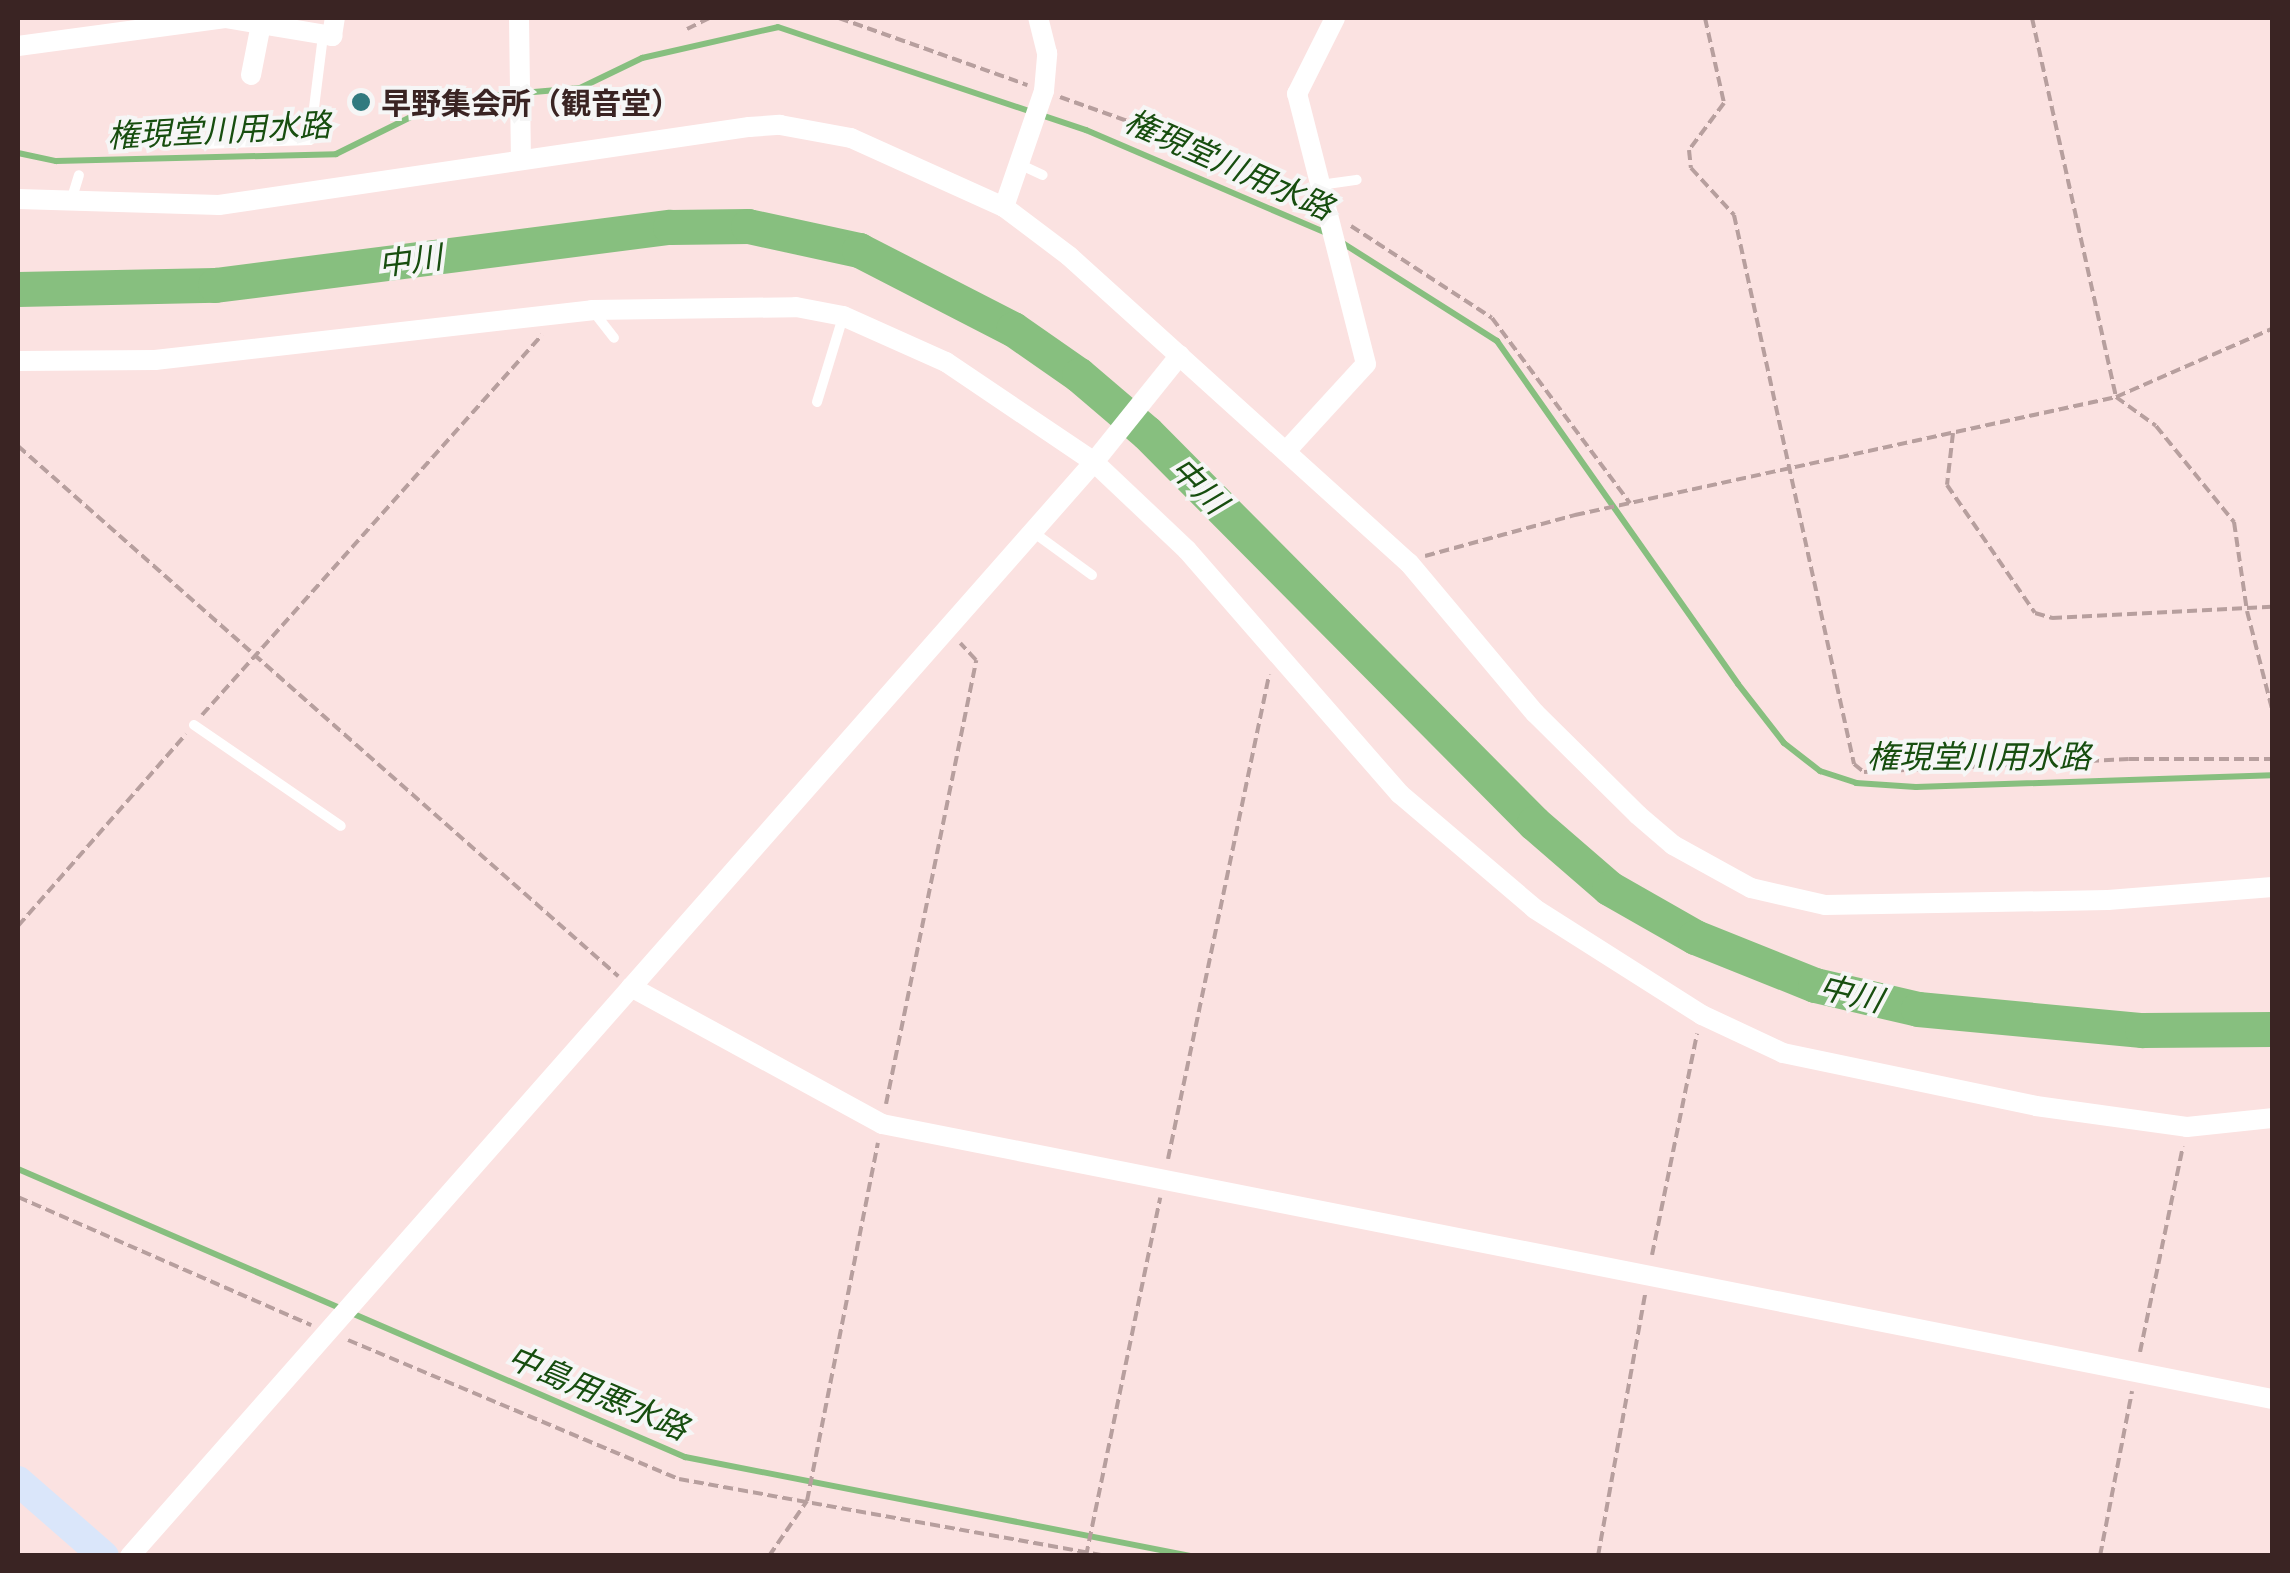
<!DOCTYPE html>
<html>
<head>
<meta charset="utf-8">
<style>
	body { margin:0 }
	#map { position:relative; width:2290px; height:1573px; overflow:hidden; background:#fbe2e1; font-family:Lato,"Noto Sans JP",sans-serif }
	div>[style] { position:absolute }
	.stream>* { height:6px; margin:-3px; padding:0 3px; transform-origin:3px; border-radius:3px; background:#87bf7f }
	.river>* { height:35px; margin:-17.5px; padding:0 17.5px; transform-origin:17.5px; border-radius:17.5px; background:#87bf7f }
	.path>* { height:4px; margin-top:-2px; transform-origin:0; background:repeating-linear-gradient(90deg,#b79f9e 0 10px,transparent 0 15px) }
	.service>* { height:10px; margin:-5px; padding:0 5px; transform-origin:5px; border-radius:5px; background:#fff }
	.minor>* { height:20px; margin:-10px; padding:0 10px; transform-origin:10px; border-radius:10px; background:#fff }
	.secondary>* { height:30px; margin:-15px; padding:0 15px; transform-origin:15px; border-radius:15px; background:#dae6fa }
	.dots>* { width:28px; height:28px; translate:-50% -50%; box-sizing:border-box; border:5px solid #f6f6f6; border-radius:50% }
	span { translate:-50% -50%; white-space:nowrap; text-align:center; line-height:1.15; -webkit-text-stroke:8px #f6f6f6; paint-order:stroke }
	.poi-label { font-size:30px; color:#3a2423; font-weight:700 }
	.left { translate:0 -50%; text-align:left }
	.water-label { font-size:32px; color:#174e0f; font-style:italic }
	.frame { position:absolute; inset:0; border:20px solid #3a2423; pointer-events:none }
</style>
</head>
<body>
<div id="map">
	<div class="stream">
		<div style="left:18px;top:153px;width:39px;rotate:12deg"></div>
		<div style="left:56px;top:161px;width:280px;rotate:-1.4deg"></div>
		<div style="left:336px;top:154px;width:88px;rotate:-26.3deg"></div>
		<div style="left:415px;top:115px;width:86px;rotate:-13.4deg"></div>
		<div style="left:499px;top:95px;width:81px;rotate:-4.9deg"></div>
		<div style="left:580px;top:88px;width:69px;rotate:-25.8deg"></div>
		<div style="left:642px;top:58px;width:139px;rotate:-12.8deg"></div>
		<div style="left:778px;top:27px;width:325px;rotate:18.5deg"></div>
		<div style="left:1086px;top:130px;width:261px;rotate:23.2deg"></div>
		<div style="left:1341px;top:242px;width:185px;rotate:32.4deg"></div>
		<div style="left:1497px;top:341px;width:419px;rotate:54.9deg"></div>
		<div style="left:1738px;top:684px;width:75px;rotate:52.1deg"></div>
		<div style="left:1784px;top:743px;width:46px;rotate:37.9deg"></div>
		<div style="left:1820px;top:771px;width:38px;rotate:18deg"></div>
		<div style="left:1856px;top:783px;width:60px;rotate:3.8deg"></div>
		<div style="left:1916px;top:787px;width:356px;rotate:-1.9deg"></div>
		<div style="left:18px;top:1169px;width:727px;rotate:23.35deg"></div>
		<div style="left:685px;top:1457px;width:516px;rotate:11.07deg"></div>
	</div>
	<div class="river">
		<div style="left:18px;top:289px;width:197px;rotate:-1.2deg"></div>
		<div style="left:215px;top:285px;width:459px;rotate:-7.3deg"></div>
		<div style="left:670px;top:227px;width:78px;rotate:-0.7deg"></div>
		<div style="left:748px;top:226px;width:114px;rotate:12.2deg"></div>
		<div style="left:859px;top:250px;width:173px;rotate:27.2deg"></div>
		<div style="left:1013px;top:329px;width:80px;rotate:34.9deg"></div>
		<div style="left:1079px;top:375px;width:89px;rotate:40.5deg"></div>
		<div style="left:1147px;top:433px;width:549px;rotate:45.22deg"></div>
		<div style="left:1534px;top:823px;width:99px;rotate:40.9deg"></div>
		<div style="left:1609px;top:888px;width:99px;rotate:29.7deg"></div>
		<div style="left:1695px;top:937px;width:129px;rotate:21.8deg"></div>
		<div style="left:1815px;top:985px;width:106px;rotate:13.1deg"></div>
		<div style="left:1918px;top:1009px;width:225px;rotate:5.4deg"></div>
		<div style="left:2142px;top:1030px;width:130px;rotate:-0.4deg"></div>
	</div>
	<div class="path">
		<div style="left:839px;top:18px;width:200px;rotate:19.6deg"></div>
		<div style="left:1705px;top:18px;width:87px;rotate:77.4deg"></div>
		<div style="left:1724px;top:103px;width:59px;rotate:126.7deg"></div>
		<div style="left:1689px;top:150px;width:18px;rotate:84deg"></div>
		<div style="left:1691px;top:168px;width:64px;rotate:47.5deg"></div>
		<div style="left:1734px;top:215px;width:562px;rotate:77.67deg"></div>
		<div style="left:1854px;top:764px;width:13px;rotate:39deg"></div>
		<div style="left:1864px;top:772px;width:265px;rotate:-2.8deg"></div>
		<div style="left:2129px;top:759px;width:143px"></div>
		<div style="left:2032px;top:18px;width:388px;rotate:77.5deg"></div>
		<div style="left:2116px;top:397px;width:49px;rotate:35.9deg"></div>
		<div style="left:2156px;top:426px;width:124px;rotate:50.9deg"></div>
		<div style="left:2234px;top:522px;width:90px;rotate:81.7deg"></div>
		<div style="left:2247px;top:611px;width:101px;rotate:75.7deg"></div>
		<div style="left:687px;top:29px;width:25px;rotate:-26deg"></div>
		<div style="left:1060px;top:97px;width:206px;rotate:19.6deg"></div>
		<div style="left:1254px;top:166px;width:55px;rotate:28.4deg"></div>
		<div style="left:1351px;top:226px;width:168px;rotate:33.1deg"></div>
		<div style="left:1492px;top:318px;width:231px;rotate:53.3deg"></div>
		<div style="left:1953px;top:433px;width:52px;rotate:96.6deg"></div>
		<div style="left:1947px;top:485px;width:155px;rotate:55.5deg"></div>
		<div style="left:2035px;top:613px;width:18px;rotate:16deg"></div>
		<div style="left:2052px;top:618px;width:220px;rotate:-2.9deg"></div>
		<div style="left:18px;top:446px;width:801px;rotate:41.46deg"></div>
		<div style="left:1425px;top:556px;width:156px;rotate:-15.3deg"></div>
		<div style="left:1575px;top:515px;width:554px;rotate:-12.3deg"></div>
		<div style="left:2116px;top:397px;width:170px;rotate:-23.6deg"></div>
		<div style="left:202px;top:715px;width:510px;rotate:-48.18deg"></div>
		<div style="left:18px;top:926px;width:255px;rotate:-48.8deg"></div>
		<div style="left:886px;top:1104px;width:453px;rotate:-78.5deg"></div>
		<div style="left:976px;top:660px;width:23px;rotate:-133deg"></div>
		<div style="left:1168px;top:1159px;width:495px;rotate:-78.2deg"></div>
		<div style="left:18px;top:1197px;width:320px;rotate:23.6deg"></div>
		<div style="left:1652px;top:1255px;width:226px;rotate:-78.5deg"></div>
		<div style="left:348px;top:1340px;width:359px;rotate:22.8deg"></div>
		<div style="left:679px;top:1479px;width:437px;rotate:10.2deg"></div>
		<div style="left:2140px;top:1352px;width:210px;rotate:-78.2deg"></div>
		<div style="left:769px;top:1556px;width:67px;rotate:-55.4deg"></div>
		<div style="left:807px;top:1501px;width:365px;rotate:-78.8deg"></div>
		<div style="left:1086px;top:1556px;width:366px;rotate:-78.3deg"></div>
		<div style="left:1598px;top:1556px;width:266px;rotate:-79.8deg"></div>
		<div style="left:2100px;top:1556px;width:168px;rotate:-79deg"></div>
	</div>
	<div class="service">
		<div style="left:204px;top:144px;width:106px;rotate:-2.2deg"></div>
		<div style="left:310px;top:140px;width:106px;rotate:-82.9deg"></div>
		<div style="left:1019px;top:164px;width:26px;rotate:25deg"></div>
		<div style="left:1320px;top:185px;width:37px;rotate:-8deg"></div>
		<div style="left:71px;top:201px;width:27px;rotate:-73deg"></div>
		<div style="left:593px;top:311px;width:34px;rotate:52deg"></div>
		<div style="left:817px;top:402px;width:89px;rotate:-73deg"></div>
		<div style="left:1033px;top:532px;width:73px;rotate:36.1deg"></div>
		<div style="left:194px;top:725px;width:178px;rotate:34.5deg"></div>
	</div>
	<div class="minor">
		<div style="left:519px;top:18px;width:142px;rotate:89.2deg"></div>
		<div style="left:18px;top:46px;width:209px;rotate:-7.7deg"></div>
		<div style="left:225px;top:18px;width:109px;rotate:9.5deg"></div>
		<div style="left:332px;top:36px;width:18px;rotate:-81deg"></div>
		<div style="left:251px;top:75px;width:52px;rotate:-78.9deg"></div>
		<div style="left:18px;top:199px;width:201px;rotate:1.7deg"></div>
		<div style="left:219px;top:205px;width:536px;rotate:-8.37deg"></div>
		<div style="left:749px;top:127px;width:31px;rotate:-4deg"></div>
		<div style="left:780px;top:125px;width:72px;rotate:10.4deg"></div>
		<div style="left:851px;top:138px;width:168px;rotate:24.3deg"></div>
		<div style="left:1004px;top:207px;width:81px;rotate:37deg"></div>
		<div style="left:1069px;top:256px;width:458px;rotate:42.1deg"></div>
		<div style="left:1409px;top:563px;width:196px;rotate:50deg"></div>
		<div style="left:1535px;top:713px;width:145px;rotate:44.7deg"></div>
		<div style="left:1638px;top:815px;width:46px;rotate:40.6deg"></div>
		<div style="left:1673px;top:845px;width:89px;rotate:28.9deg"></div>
		<div style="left:1751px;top:888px;width:76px;rotate:12.9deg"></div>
		<div style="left:1825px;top:905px;width:283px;rotate:-1deg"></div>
		<div style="left:2108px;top:900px;width:165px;rotate:-4.5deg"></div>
		<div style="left:1004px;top:207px;width:123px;rotate:-71deg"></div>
		<div style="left:1044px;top:91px;width:38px;rotate:-85deg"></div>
		<div style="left:1047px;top:53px;width:36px;rotate:-104deg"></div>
		<div style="left:18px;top:361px;width:137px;rotate:-0.4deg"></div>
		<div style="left:155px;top:360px;width:440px;rotate:-6.5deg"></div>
		<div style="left:592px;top:310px;width:204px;rotate:-0.8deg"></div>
		<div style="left:796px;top:307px;width:48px;rotate:10.8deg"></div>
		<div style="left:843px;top:316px;width:113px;rotate:24.1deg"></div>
		<div style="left:946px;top:362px;width:179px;rotate:34deg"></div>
		<div style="left:1094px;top:462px;width:128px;rotate:43.4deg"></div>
		<div style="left:1187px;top:550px;width:324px;rotate:48.9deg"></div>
		<div style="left:1400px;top:794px;width:177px;rotate:40.4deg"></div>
		<div style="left:1535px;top:909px;width:198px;rotate:32.4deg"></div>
		<div style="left:1702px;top:1015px;width:89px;rotate:25.1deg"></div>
		<div style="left:1783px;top:1053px;width:258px;rotate:11.8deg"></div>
		<div style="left:2036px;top:1106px;width:152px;rotate:7.9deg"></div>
		<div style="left:2187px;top:1127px;width:85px;rotate:-6deg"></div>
		<div style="left:1288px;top:449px;width:115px;rotate:-47.5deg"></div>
		<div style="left:1366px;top:364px;width:279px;rotate:-104.3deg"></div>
		<div style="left:1297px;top:94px;width:85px;rotate:-63.4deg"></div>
		<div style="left:631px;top:987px;width:286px;rotate:28.6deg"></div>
		<div style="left:882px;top:1124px;width:1417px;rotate:11.19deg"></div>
		<div style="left:130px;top:1556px;width:1458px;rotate:-48.61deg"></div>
		<div style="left:1094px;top:462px;width:137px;rotate:-51.2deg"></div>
	</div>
	<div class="secondary">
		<div style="left:18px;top:1481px;width:114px;rotate:41.1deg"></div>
	</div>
	<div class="dots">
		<div style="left:361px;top:102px;background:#317a7f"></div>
	</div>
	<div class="poi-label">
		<span class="left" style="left:381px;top:102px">早野集会所（観音堂）</span>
	</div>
	<div class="water-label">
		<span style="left:219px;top:130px;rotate:-3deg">権現堂川用水路</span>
		<span style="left:1229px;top:164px;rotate:24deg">権現堂川用水路</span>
		<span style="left:410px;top:260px;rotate:-7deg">中川</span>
		<span style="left:1199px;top:485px;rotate:45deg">中川</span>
		<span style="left:1979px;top:756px">権現堂川用水路</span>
		<span style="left:1851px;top:993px;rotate:14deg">中川</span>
		<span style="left:598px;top:1392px;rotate:23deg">中島用悪水路</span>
	</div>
	<div class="frame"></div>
</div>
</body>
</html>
